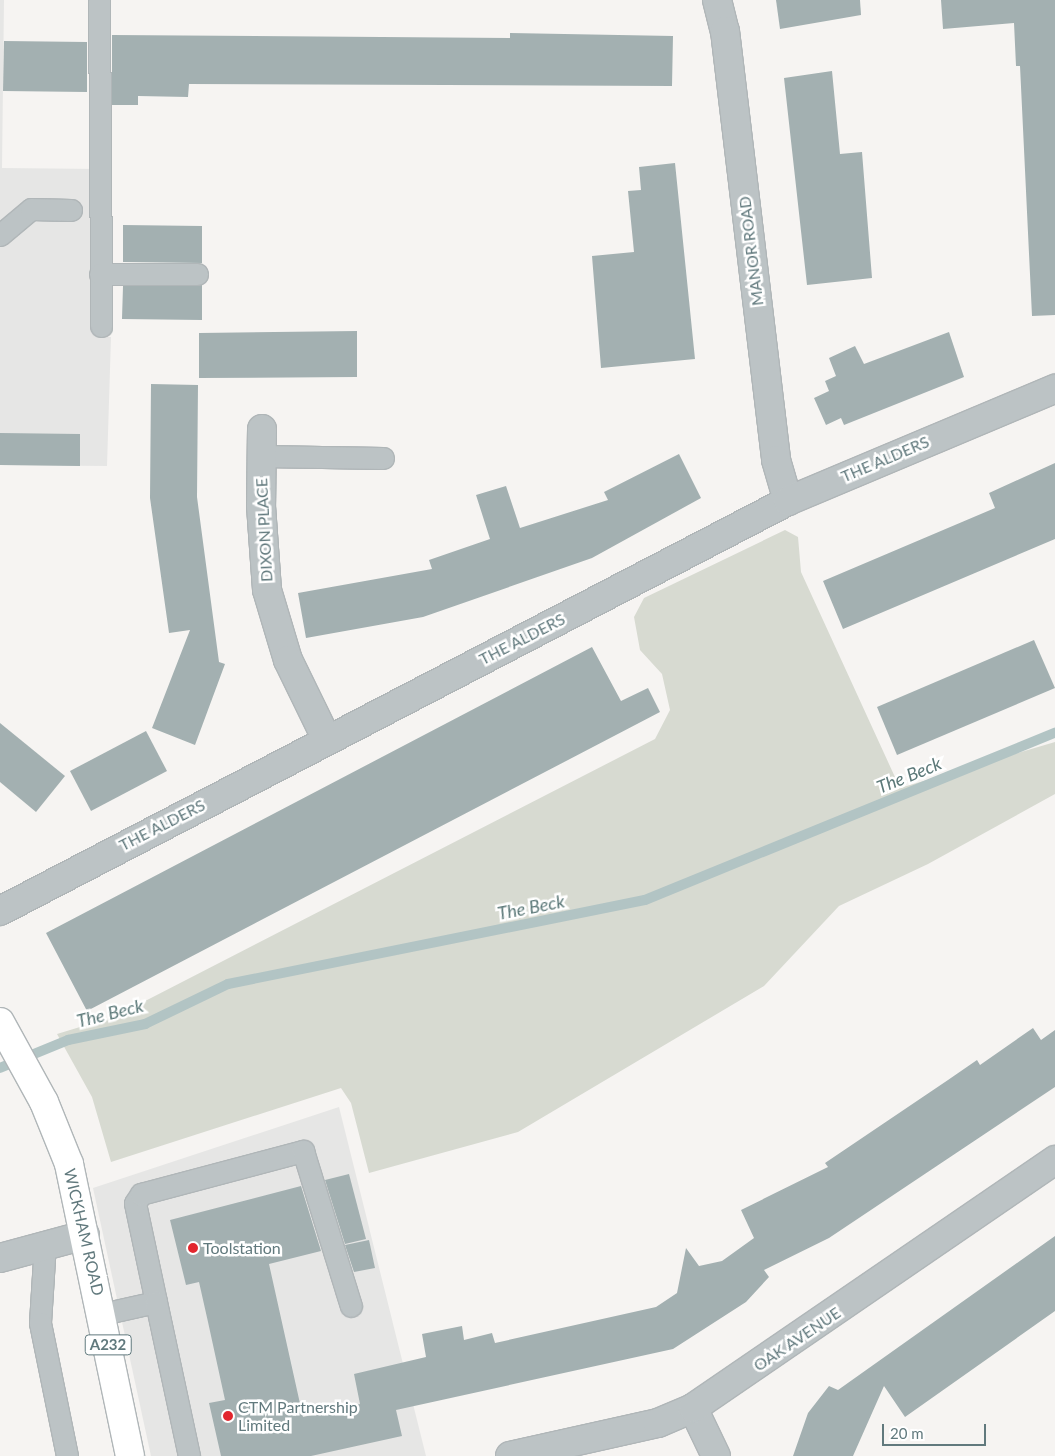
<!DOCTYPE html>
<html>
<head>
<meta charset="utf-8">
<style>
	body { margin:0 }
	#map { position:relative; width:1055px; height:1456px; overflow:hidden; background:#f6f4f2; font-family:Lato,sans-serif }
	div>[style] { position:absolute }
	.built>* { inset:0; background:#e6e6e5 }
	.green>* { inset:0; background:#d7dad1 }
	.stream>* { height:10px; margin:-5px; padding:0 5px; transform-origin:5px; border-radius:5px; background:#b2c4c4 }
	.building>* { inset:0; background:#a3b0b1 }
	.roads { filter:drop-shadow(1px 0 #b0b6b8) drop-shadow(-1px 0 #b0b6b8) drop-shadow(0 1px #b0b6b8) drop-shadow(0 -1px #b0b6b8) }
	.lane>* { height:21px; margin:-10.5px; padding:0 10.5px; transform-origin:10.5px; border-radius:10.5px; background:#bcc3c5 }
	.street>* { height:28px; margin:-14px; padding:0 14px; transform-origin:14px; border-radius:14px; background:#bcc3c5 }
	.highway>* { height:28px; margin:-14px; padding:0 14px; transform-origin:14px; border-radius:14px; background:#fff }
	.dots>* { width:14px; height:14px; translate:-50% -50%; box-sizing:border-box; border:2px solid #fff; border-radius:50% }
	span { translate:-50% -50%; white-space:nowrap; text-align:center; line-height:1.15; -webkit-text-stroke:5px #fff; paint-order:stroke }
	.shield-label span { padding:1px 4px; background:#fff; border:1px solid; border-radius:4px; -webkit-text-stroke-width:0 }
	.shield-label { font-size:15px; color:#61797d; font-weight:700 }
	.street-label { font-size:16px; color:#61797d }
	.poi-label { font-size:16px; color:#61797d }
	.left { translate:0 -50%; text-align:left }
	.water-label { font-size:18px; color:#5b7878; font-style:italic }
	.scale { position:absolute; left:882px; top:1424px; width:104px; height:22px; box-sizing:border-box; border:2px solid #61797d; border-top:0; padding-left:6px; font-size:15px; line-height:18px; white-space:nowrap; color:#61797d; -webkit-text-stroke:4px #fff; paint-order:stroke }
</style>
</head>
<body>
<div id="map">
	<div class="built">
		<div style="clip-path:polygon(0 0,4px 0,2px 168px,100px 169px,100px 336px,111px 337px,107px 466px,0 465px)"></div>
		<div style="clip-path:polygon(339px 1107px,426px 1456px,151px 1456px,93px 1188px)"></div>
	</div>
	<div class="green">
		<div style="clip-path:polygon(785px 530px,798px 537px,801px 572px,900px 788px,1055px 742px,1055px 794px,928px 864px,839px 906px,764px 986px,518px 1132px,369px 1173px,351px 1103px,341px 1088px,111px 1162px,92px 1097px,57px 1034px,116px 1016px,655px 739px,670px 710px,662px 674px,640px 650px,634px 617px,644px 598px)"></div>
	</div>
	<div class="stream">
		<div style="left:0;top:1068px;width:74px;rotate:-22.4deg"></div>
		<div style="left:68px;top:1040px;width:79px;rotate:-11.7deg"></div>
		<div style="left:145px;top:1024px;width:92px;rotate:-25.7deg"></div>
		<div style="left:228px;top:984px;width:425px;rotate:-11.4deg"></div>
		<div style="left:645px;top:900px;width:443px;rotate:-22.2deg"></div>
	</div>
	<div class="building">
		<div style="clip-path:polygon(776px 0,860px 0,861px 15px,780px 29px)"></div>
		<div style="clip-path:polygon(941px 0,1055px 0,1055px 315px,1032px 316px,1020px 66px,1016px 66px,1014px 23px,943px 29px)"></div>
		<div style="clip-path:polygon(510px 33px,673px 36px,672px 86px,189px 84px,188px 97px,138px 96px,138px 105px,112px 105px,112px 35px,510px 38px)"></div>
		<div style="clip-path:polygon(4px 41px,87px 42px,87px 92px,3px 91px)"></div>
		<div style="clip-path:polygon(832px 71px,840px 154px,862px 152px,872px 278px,807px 285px,784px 78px)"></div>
		<div style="clip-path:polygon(675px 163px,695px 359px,601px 368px,592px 256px,634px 252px,628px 191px,641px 190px,639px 167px)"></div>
		<div style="clip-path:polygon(123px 225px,202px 226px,202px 263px,123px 262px)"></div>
		<div style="clip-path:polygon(202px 285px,202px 320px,122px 319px,123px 286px)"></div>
		<div style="clip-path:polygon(357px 331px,357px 377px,199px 378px,199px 333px)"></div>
		<div style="clip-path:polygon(949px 332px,964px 377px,844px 425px,841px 418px,826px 425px,814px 398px,829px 391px,825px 381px,836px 376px,829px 358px,855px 346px,864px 364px)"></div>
		<div style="clip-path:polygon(151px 384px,198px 385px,197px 497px,219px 662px,225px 664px,195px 745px,152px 728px,190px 630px,169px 633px,150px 498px)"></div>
		<div style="clip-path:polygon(0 433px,80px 434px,80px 466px,0 465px)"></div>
		<div style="clip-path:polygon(679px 454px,701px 498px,592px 558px,423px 617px,306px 638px,298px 593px,432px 569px,429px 560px,490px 539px,476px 495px,506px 486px,520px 528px,608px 500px,604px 492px)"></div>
		<div style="clip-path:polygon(1055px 463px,1055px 539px,843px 629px,823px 581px,995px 508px,989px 493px)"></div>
		<div style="clip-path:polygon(1034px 640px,1055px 688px,897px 755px,877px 707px)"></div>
		<div style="clip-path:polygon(592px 647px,621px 701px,648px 688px,660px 712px,87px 1011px,46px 933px)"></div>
		<div style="clip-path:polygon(0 723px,65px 776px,36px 812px,0 782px)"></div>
		<div style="clip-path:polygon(146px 731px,167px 771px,91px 811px,70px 771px)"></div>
		<div style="clip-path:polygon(1033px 1028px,1041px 1040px,1055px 1030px,1055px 1087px,829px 1238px,764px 1270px,769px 1277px,746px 1302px,673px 1349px,396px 1410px,402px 1436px,311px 1456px,221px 1456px,209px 1403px,225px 1400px,208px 1322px,199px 1282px,186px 1285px,170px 1220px,301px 1186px,321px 1251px,269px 1264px,303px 1417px,360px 1404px,354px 1374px,426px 1357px,422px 1334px,462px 1326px,464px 1340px,492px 1333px,495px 1343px,656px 1307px,677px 1293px,686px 1248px,699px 1266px,722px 1261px,754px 1238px,741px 1210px,828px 1167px,825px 1163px,948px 1080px,977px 1060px,980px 1065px)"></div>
		<div style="clip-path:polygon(349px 1174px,366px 1239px,345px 1244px,325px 1180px)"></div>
		<div style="clip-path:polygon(1055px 1236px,1055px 1311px,905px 1417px,884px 1386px,853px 1456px,793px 1456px,808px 1413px,829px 1386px,838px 1390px)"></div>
		<div style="clip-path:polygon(369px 1240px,375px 1268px,354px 1272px,345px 1245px)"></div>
	</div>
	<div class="roads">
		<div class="lane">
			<div style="left:99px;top:0;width:326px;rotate:89.6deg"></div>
			<div style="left:0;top:235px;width:40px;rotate:-40deg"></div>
			<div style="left:31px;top:209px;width:40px;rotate:1.4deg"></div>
			<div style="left:100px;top:274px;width:97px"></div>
			<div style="left:261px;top:456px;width:122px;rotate:0.9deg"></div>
			<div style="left:45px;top:1243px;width:80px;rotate:93.6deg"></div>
			<div style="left:40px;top:1323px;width:136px;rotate:78.5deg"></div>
			<div style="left:156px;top:1302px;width:101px;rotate:-102deg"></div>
			<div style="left:135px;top:1203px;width:11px;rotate:-56deg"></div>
			<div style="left:141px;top:1194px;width:168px;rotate:-14.9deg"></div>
			<div style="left:303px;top:1151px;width:162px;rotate:72.8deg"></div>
			<div style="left:102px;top:1314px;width:55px;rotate:-12.5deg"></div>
			<div style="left:156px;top:1302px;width:157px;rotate:77.9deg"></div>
		</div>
		<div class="street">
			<div style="left:717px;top:0;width:32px;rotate:76deg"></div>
			<div style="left:725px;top:31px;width:432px;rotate:83.2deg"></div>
			<div style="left:776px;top:460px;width:43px;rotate:73.7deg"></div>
			<div style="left:262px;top:429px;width:77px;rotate:90.7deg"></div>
			<div style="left:261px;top:506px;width:84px;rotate:85.9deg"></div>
			<div style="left:267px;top:590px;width:73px;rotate:73.3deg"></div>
			<div style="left:288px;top:660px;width:89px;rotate:64deg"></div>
			<div style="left:0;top:911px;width:888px;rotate:-27.49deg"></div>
			<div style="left:788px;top:501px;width:290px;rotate:-22.8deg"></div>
			<div style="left:0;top:1258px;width:88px;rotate:-15.1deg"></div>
			<div style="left:693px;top:1408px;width:53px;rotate:64.4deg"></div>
			<div style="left:510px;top:1456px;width:152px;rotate:-12.6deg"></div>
			<div style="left:658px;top:1423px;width:38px;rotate:-23deg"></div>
			<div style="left:693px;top:1408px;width:439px;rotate:-34.4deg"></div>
		</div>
		<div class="highway">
			<div style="left:0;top:1022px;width:91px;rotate:61.2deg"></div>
			<div style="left:44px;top:1102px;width:67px;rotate:68deg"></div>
			<div style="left:69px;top:1164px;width:298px;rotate:78.2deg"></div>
		</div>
	</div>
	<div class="dots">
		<div style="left:193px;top:1248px;background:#e2262e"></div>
		<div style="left:228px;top:1416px;background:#e2262e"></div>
	</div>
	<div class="shield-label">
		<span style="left:108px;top:1345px">A232</span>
	</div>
	<div class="street-label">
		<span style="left:751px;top:251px;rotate:-97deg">MANOR ROAD</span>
		<span style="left:885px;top:459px;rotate:-23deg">THE ALDERS</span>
		<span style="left:264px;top:530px;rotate:-93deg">DIXON PLACE</span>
		<span style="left:522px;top:639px;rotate:-27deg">THE ALDERS</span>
		<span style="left:162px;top:825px;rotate:-27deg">THE ALDERS</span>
		<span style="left:84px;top:1232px;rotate:77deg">WICKHAM ROAD</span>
		<span style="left:797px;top:1339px;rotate:-34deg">OAK AVENUE</span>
	</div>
	<div class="poi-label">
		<span class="left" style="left:203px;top:1248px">Toolstation</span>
		<span class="left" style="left:238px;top:1416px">CTM Partnership<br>Limited</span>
	</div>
	<div class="water-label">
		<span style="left:909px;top:775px;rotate:-22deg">The Beck</span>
		<span style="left:531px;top:907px;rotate:-11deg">The Beck</span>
		<span style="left:110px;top:1013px;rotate:-14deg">The Beck</span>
	</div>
	<div class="scale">20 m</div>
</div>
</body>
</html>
